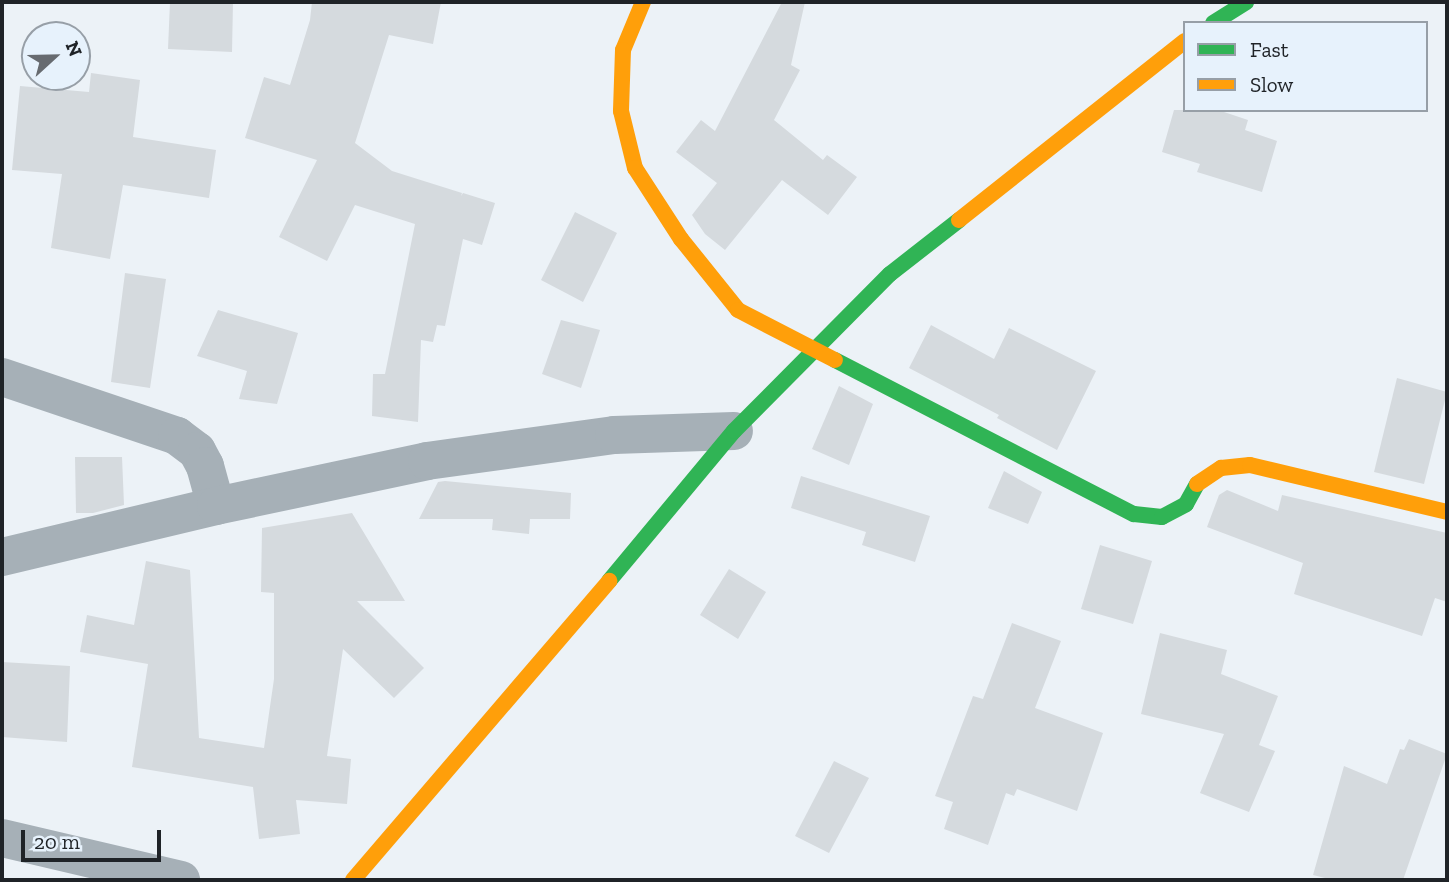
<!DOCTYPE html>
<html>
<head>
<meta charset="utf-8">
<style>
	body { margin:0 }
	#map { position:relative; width:1449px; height:882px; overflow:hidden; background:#ecf2f7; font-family:"Zilla Slab",serif }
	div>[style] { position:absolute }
	.building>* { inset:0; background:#d5dade }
	.street>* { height:38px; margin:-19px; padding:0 19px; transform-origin:19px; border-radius:19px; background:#a6b0b7 }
	.fast>* { height:16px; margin:-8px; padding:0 8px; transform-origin:8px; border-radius:8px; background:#30b455 }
	.slow>* { height:16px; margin:-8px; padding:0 8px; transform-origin:8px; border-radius:8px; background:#ff9f0a }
	span { translate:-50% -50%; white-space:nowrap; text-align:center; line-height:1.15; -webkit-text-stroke:7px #e7f2fc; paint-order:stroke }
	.frame { position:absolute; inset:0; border:4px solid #1f2327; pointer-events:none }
	.legend { position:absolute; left:1183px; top:21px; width:245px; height:91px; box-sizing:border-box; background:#e7f2fc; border:2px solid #979fa7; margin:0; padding:9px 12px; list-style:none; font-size:21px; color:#1f2327 }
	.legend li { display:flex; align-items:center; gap:14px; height:35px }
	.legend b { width:35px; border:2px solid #979fa7 }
	.north { position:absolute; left:21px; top:21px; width:70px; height:70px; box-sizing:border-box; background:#e7f2fc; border:2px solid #979fa7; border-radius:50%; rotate:68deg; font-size:19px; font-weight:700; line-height:28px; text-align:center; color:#1f2327 }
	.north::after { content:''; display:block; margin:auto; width:24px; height:32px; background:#676b70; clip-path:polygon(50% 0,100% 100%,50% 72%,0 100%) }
	.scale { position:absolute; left:21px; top:830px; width:140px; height:32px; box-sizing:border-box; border:4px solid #1f2327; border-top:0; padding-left:9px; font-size:21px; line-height:24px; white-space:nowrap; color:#1f2327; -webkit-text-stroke:5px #e7f2fc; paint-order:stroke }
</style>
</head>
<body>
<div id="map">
	<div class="building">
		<div style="clip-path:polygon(170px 2px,233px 2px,232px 52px,168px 49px)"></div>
		<div style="clip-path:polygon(312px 2px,441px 2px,433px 44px,389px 35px,355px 143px,392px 171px,462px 193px,461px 196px,463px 193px,495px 203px,482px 245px,463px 239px,445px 326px,437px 325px,433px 342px,421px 340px,418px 422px,372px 416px,373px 374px,385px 374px,415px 224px,355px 205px,327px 261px,279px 237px,317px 160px,245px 138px,264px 77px,290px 85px,310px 20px)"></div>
		<div style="clip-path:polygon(782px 2px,805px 2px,791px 65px,800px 70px,774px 120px,823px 160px,827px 155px,857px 177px,828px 215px,782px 180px,725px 250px,705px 234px,692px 215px,717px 183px,676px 152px,701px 120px,715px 131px)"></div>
		<div style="clip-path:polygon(91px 73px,140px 80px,133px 137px,216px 150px,209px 198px,123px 185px,110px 259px,51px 248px,62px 174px,12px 170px,20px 86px,89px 92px)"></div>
		<div style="clip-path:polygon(1174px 110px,1218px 110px,1248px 120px,1245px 130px,1277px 141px,1262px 192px,1197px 172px,1200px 164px,1162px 152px)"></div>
		<div style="clip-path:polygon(575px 212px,617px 233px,583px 302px,541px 280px)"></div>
		<div style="clip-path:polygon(125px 273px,166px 279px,150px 388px,111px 382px)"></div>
		<div style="clip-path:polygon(218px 310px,298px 333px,277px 404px,239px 399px,247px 371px,197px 356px)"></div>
		<div style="clip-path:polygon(561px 320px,600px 330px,581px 388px,542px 374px)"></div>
		<div style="clip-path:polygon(931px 325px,994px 359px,1009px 328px,1096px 371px,1057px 450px,997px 418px,999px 415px,909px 368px)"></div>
		<div style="clip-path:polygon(1397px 378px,1447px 392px,1424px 484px,1374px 472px)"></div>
		<div style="clip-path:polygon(839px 386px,873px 404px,849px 465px,812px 449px)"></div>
		<div style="clip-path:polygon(75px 457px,122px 457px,124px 505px,93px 513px,76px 513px)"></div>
		<div style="clip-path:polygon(1004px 471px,1042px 492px,1028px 524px,988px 508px)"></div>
		<div style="clip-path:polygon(801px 476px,930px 516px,915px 562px,862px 545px,866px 532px,791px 508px)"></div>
		<div style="clip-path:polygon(445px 481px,571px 493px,570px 519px,530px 519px,529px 534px,492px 530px,493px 519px,419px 519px,438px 482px)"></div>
		<div style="clip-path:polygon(1227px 490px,1278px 511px,1282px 495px,1447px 533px,1447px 602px,1435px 598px,1422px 636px,1294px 594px,1303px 563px,1207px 527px,1219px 495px)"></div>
		<div style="clip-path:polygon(352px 513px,405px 601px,357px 601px,424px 668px,394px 698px,343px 649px,327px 756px,351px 759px,347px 804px,296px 800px,300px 834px,259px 839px,253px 787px,132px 767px,148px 664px,80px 652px,87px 615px,134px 625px,146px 561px,190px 570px,199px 738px,264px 748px,274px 679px,274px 593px,261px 592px,262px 528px)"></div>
		<div style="clip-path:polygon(1100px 545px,1152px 561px,1133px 624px,1081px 609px)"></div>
		<div style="clip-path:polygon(729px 569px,766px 592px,738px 639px,700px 615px)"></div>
		<div style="clip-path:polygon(1012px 623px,1061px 641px,1035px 708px,1103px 733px,1077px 811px,1017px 789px,1014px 796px,1006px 793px,988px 845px,944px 829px,953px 802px,935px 796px,973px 696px,983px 699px)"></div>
		<div style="clip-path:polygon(1160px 633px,1227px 650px,1221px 674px,1278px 696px,1259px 745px,1275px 751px,1249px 812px,1200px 793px,1224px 734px,1141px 714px)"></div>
		<div style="clip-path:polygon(2px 662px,70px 666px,67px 742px,2px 737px)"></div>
		<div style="clip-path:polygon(1409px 739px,1447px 754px,1403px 880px,1333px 880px,1313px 875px,1344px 766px,1387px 784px,1400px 749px,1404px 750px)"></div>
		<div style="clip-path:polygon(834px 761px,869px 778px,829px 853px,795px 836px)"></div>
	</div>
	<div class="street">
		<div style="left:2px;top:377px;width:185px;rotate:18.6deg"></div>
		<div style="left:177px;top:436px;width:25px;rotate:37deg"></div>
		<div style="left:197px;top:451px;width:17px;rotate:62deg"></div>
		<div style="left:205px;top:466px;width:41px;rotate:74.6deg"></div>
		<div style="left:2px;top:557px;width:220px;rotate:-13.4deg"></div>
		<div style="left:216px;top:506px;width:216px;rotate:-12deg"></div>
		<div style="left:427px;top:461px;width:189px;rotate:-7.9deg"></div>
		<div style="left:614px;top:435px;width:120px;rotate:-1.9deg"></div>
		<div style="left:2px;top:838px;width:184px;rotate:13.2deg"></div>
	</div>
	<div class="fast">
		<div style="left:1213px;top:23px;width:39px;rotate:-32deg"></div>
		<div style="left:835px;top:360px;width:336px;rotate:27.3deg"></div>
		<div style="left:1134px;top:514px;width:28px;rotate:6deg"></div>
		<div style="left:1162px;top:517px;width:27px;rotate:-28deg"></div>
		<div style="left:1186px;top:504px;width:23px;rotate:-61deg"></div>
		<div style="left:609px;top:581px;width:195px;rotate:-50.2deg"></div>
		<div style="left:734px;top:431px;width:221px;rotate:-45.2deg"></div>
		<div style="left:890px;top:274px;width:88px;rotate:-38deg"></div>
	</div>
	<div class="slow">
		<div style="left:643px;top:2px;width:52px;rotate:112.6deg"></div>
		<div style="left:623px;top:50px;width:61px;rotate:91.9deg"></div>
		<div style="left:621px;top:111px;width:59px;rotate:76.2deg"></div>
		<div style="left:635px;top:168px;width:85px;rotate:57.1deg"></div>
		<div style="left:681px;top:239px;width:91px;rotate:51.2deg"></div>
		<div style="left:738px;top:310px;width:109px;rotate:27.3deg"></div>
		<div style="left:959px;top:220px;width:288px;rotate:-38.4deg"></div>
		<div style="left:1197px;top:484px;width:29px;rotate:-34deg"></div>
		<div style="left:1221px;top:468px;width:29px;rotate:-6deg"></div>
		<div style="left:1250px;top:465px;width:203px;rotate:13.4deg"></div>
		<div style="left:353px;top:880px;width:394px;rotate:-49.4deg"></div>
	</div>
	<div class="frame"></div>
	<ul class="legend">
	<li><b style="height:9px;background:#30b455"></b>Fast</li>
	<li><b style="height:9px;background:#ff9f0a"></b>Slow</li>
	</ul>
	<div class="north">N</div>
	<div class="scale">20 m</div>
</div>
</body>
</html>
